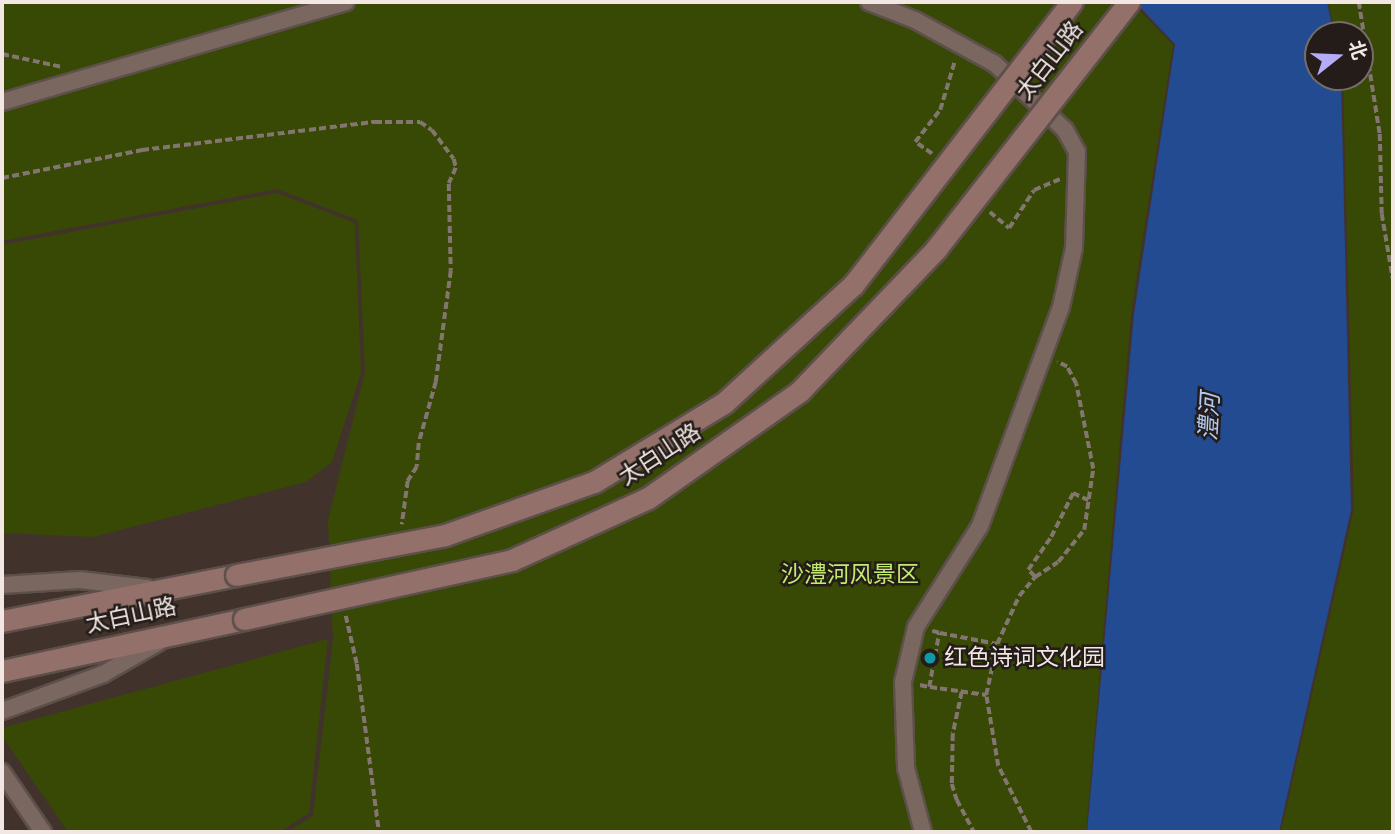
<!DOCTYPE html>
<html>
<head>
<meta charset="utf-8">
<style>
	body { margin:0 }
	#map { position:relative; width:1395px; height:834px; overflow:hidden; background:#42322c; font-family:Roboto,"Noto Sans SC",sans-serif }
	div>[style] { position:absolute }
	.green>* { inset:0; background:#384905 }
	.water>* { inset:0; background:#224b91 }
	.path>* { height:3.5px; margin-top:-1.75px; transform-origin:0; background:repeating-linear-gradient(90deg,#837570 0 7px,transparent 0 10.5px) }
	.roads { filter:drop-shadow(2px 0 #5d4f4a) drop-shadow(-2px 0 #5d4f4a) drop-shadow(0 2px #5d4f4a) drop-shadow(0 -2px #5d4f4a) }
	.minor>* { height:16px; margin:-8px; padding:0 8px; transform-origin:8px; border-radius:8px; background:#796760 }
	.secondary>* { height:21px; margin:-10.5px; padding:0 10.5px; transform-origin:10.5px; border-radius:10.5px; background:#937069 }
	.bridges { filter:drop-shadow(2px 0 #5d4f4a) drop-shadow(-2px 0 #5d4f4a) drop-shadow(0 2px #5d4f4a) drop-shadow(0 -2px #5d4f4a) }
	.secondary-bridge>* { height:21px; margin:-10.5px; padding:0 10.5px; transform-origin:10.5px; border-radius:10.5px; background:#937069 }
	.dots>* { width:19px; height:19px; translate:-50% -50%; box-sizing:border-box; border:4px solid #231c19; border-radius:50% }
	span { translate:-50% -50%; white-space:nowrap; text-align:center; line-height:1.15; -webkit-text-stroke:5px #231c19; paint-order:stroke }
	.street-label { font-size:23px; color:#f2e7e3 }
	.park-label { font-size:23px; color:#c2e970 }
	.poi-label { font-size:23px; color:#f2e7e3 }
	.left { translate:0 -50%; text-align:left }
	.water-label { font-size:24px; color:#b1c9f1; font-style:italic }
	.frame { position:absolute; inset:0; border:4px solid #f2e7e3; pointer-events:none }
	.north { position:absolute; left:1304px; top:21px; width:70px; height:70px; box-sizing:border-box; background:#231c19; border:2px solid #766d6a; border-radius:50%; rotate:72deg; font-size:19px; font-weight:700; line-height:28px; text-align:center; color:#f2e7e3 }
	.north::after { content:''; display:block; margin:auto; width:24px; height:32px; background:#b7abf7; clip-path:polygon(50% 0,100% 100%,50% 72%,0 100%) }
</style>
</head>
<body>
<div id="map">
	<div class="green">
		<div style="clip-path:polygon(25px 2px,1131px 2px,1173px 45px,1131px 314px,1086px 832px,287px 832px,313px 816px,333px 639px,328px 520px,365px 372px,358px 220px,277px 189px,2px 241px,2px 4px)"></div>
		<div style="clip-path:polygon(1328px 2px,1393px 2px,1393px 832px,1281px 832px,1354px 509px,1343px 77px,1360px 77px,1360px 35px,1336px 35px)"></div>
		<div style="clip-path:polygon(277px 193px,355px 223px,361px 373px,332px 462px,306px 482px,93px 537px,2px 533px,2px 245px)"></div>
		<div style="clip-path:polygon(328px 639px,309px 813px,280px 832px,68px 832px,2px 736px,2px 728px)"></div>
	</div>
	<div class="water">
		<div style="clip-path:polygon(1135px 2px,1327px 2px,1334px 35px,1318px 35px,1318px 77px,1341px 77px,1351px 510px,1279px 832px,1087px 832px,1134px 314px,1175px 44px)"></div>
	</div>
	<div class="path">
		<div style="left:1359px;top:2px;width:134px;rotate:81deg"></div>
		<div style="left:1380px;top:134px;width:80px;rotate:88.6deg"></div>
		<div style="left:1382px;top:214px;width:66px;rotate:80.4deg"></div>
		<div style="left:2px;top:54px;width:61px;rotate:12.2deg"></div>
		<div style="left:932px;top:154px;width:21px;rotate:-145deg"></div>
		<div style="left:915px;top:142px;width:41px;rotate:-52deg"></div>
		<div style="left:940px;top:110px;width:52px;rotate:-73.3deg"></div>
		<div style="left:2px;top:178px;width:143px;rotate:-11.3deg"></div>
		<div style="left:142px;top:150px;width:235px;rotate:-6.9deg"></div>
		<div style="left:375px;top:122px;width:45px"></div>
		<div style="left:420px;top:122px;width:14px;rotate:34deg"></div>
		<div style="left:432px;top:130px;width:36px;rotate:53deg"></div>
		<div style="left:454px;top:159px;width:9px;rotate:77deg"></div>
		<div style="left:456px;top:168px;width:17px;rotate:114deg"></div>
		<div style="left:449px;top:184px;width:87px;rotate:88.7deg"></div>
		<div style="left:451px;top:271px;width:112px;rotate:97.7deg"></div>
		<div style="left:436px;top:382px;width:63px;rotate:105.6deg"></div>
		<div style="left:419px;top:443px;width:24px;rotate:95deg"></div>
		<div style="left:417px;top:467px;width:17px;rotate:123deg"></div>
		<div style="left:408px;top:481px;width:44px;rotate:97.8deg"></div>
		<div style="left:990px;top:212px;width:25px;rotate:40deg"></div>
		<div style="left:1009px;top:228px;width:45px;rotate:-56.7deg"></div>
		<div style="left:1034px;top:190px;width:28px;rotate:-23deg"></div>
		<div style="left:1035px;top:577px;width:10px;rotate:-135deg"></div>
		<div style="left:1028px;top:570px;width:40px;rotate:-55.1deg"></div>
		<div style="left:1051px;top:537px;width:49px;rotate:-63.4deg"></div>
		<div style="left:1073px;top:493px;width:17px;rotate:25deg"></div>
		<div style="left:346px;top:616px;width:49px;rotate:77.1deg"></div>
		<div style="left:357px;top:664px;width:169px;rotate:82.5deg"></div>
		<div style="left:940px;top:633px;width:58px;rotate:10.9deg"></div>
		<div style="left:920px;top:685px;width:9px;rotate:13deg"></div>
		<div style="left:929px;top:687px;width:55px;rotate:-79.5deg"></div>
		<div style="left:939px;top:633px;width:8px;rotate:-166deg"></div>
		<div style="left:930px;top:687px;width:57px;rotate:8.1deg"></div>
		<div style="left:962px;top:692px;width:43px;rotate:102.1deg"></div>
		<div style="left:953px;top:734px;width:50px;rotate:91.1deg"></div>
		<div style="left:952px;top:784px;width:17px;rotate:73deg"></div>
		<div style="left:957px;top:800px;width:36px;rotate:62deg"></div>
		<div style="left:1031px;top:832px;width:74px;rotate:-116.6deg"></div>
		<div style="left:998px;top:766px;width:72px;rotate:-99.6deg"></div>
		<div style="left:986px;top:695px;width:52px;rotate:-77.8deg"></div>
		<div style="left:997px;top:644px;width:53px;rotate:-65.4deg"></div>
		<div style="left:1019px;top:596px;width:25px;rotate:-50deg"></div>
		<div style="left:1035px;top:577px;width:27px;rotate:-33deg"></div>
		<div style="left:1058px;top:562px;width:41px;rotate:-50.9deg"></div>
		<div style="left:1084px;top:530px;width:62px;rotate:-81.6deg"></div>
		<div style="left:1093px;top:469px;width:87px;rotate:-101.3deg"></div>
		<div style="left:1076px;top:384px;width:19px;rotate:-118deg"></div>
		<div style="left:1067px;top:367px;width:11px;rotate:-153deg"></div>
	</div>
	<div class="roads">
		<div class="minor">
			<div style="left:869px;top:2px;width:49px;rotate:21.4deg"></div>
			<div style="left:915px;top:20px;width:91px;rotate:28.8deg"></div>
			<div style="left:995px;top:64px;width:96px;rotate:43.3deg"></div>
			<div style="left:1065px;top:130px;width:25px;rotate:61deg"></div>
			<div style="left:1077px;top:152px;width:96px;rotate:91.8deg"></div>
			<div style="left:1074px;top:248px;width:60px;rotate:102.4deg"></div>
			<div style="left:1061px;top:307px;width:233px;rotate:110.3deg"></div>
			<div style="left:980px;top:526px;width:120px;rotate:122.4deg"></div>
			<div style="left:916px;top:627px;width:57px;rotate:103.3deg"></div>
			<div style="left:903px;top:682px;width:86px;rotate:88deg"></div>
			<div style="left:906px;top:768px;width:66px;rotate:75.1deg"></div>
			<div style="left:2px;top:102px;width:358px;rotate:-16.2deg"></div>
			<div style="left:2px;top:585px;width:78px;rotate:-3.7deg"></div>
			<div style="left:80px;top:580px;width:68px;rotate:6.7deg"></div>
			<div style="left:2px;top:711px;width:108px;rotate:-20.1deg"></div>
			<div style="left:103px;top:674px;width:64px;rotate:-29.7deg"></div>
			<div style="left:2px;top:772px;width:73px;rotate:55.7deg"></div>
		</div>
		<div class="secondary">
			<div style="left:2px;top:621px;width:238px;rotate:-11.1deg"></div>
			<div style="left:2px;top:671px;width:248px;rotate:-12.1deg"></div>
		</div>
	</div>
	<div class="bridges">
		<div class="secondary-bridge">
			<div style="left:236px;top:575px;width:213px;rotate:-10.8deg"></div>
			<div style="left:445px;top:535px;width:158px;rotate:-19.6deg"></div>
			<div style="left:594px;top:482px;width:152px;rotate:-31.3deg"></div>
			<div style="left:724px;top:403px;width:175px;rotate:-42.5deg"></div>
			<div style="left:853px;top:285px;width:358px;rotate:-52.3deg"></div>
			<div style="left:244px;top:619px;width:274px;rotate:-12.4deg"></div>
			<div style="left:512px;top:560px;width:149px;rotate:-24.5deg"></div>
			<div style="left:648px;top:498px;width:186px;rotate:-35.1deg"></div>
			<div style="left:800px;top:391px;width:197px;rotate:-46.2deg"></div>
			<div style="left:936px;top:249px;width:313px;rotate:-52deg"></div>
		</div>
	</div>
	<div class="dots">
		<div style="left:930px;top:658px;background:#0f9aa8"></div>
	</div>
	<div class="street-label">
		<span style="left:1050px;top:61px;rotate:-52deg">太白山路</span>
		<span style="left:660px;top:455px;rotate:-33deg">太白山路</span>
		<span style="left:131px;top:616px;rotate:-12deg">太白山路</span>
	</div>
	<div class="park-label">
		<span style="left:850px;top:575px">沙澧河风景区</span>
	</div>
	<div class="poi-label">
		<span class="left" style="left:944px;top:658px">红色诗词文化园</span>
	</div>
	<div class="water-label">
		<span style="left:1210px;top:417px;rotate:-87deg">澧河</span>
	</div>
	<div class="frame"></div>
	<div class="north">北</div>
</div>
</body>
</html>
